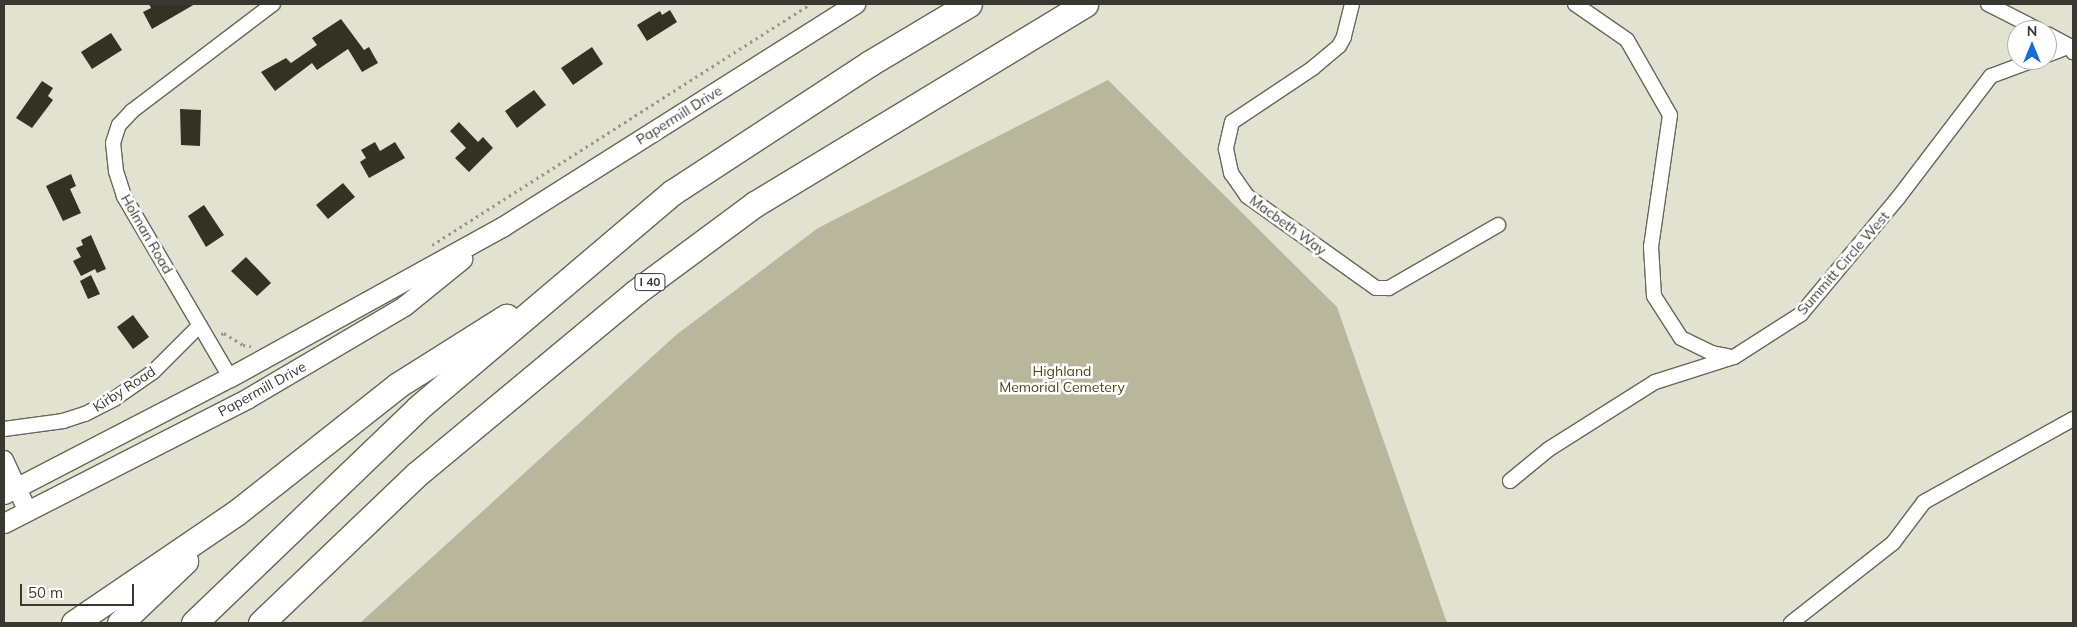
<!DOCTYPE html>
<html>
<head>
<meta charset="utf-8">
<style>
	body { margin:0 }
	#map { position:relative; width:2077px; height:627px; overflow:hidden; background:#e2e2d1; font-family:Mulish,sans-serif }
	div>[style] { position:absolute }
	.green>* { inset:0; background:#b8b79b }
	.building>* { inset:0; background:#333225 }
	.path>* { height:2.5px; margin-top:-1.25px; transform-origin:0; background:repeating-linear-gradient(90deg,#97978a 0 2.5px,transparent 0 6.5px) }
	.roads { filter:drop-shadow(1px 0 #686759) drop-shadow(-1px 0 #686759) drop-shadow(0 1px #686759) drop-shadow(0 -1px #686759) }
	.minor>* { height:14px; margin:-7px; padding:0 7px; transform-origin:7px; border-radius:7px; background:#fff }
	.tertiary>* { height:18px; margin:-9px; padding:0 9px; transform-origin:9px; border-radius:9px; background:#fff }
	.secondary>* { height:19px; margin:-9.5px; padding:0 9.5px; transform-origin:9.5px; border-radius:9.5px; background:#fff }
	.motorway>* { height:25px; margin:-12.5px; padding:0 12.5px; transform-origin:12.5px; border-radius:12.5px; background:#fff }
	span { translate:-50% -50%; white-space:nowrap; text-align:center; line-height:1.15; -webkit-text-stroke:5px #fff; paint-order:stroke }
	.shield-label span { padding:1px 4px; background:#fff; border:1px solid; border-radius:4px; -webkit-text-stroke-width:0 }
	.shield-label { font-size:12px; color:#383831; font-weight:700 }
	.street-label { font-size:14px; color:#383831 }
	.park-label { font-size:14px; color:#4b470e }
	.frame { position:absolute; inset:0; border:5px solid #383831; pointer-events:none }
	.north { position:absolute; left:2007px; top:20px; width:50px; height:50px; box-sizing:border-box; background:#fff; border:1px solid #afafad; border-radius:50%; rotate:0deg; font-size:14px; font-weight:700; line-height:20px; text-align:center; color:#383831 }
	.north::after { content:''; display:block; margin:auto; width:18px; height:22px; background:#0f6ed7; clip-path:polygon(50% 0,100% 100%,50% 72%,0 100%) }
	.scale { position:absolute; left:20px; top:584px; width:114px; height:22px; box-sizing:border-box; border:2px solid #383831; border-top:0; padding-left:6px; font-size:15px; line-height:18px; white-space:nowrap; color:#383831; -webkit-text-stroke:4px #fff; paint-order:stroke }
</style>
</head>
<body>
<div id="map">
	<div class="green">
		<div style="clip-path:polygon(1108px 80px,1337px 307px,1447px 623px,360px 623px,676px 335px,818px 228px)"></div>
	</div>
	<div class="building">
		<div style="clip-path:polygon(149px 4px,195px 4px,152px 29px,143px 12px,151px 8px)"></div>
		<div style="clip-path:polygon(670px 10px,677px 22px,647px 41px,637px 25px,660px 11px,662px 15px)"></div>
		<div style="clip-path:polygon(341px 19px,364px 50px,369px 47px,378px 63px,362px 72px,348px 49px,317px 70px,312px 63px,275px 91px,261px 72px,286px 58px,291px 63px,317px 45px,312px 38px)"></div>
		<div style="clip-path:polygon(111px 33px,122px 50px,92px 69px,81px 52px)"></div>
		<div style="clip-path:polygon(592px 47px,603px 64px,573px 85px,561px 68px)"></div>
		<div style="clip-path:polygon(42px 81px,53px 88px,48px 96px,53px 100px,32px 128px,16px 118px)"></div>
		<div style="clip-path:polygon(534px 90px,546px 105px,517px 128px,505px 111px)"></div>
		<div style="clip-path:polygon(180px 109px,201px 110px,200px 146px,181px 145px)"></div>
		<div style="clip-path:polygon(459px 122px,478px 142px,483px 137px,493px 148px,469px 172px,455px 158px,466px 148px,450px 131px)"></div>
		<div style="clip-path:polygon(375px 142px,380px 151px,395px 142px,405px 158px,369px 178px,360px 162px,366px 158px,361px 150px)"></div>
		<div style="clip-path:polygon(71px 174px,76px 186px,70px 189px,81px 213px,63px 221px,46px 186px)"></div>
		<div style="clip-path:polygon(343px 183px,355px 197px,328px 219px,316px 205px)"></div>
		<div style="clip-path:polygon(204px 205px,224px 235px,206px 247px,188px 216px)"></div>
		<div style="clip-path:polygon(91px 235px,106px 269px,97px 273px,95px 269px,81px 276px,73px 261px,81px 257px,76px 248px,83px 245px,81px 240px)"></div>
		<div style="clip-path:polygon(246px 257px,271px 283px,257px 296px,231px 271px)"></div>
		<div style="clip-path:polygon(91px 275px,100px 294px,88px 299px,80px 281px)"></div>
		<div style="clip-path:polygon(133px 315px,149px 337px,133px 349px,117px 327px)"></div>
	</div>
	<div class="path">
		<div style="left:432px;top:245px;width:449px;rotate:-32.5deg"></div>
		<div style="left:221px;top:334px;width:3px;rotate:-18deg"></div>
		<div style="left:224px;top:333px;width:22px;rotate:32deg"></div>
		<div style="left:243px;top:345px;width:8px;rotate:7deg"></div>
	</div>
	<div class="roads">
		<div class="minor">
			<div style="left:1352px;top:4px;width:34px;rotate:104deg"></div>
			<div style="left:1344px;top:37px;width:10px;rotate:119deg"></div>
			<div style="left:1339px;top:46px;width:34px;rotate:140deg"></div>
			<div style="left:1313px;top:68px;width:97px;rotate:146.3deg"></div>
			<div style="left:1232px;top:122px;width:28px;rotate:103deg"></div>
			<div style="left:1226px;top:149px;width:25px;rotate:78deg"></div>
			<div style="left:1231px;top:173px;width:28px;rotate:55deg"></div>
			<div style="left:1247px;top:196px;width:158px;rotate:35.5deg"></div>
			<div style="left:1376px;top:288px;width:13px"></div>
			<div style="left:1389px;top:288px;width:126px;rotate:-30deg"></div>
			<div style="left:1575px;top:4px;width:63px;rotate:34.7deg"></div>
			<div style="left:1627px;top:40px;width:86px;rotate:60.2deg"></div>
			<div style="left:1670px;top:115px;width:133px;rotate:98.2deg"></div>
			<div style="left:1651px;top:247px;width:49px;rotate:86.5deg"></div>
			<div style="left:1654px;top:296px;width:50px;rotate:57.3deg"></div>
			<div style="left:1681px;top:338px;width:34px;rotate:26deg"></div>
			<div style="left:1712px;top:353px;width:16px;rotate:11deg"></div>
			<div style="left:1988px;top:4px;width:57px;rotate:27deg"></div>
			<div style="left:2047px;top:34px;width:26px;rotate:28deg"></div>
			<div style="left:2070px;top:46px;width:7px;rotate:63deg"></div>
			<div style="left:2047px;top:55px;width:25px;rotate:-21deg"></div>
			<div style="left:230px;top:377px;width:210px;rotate:-120.4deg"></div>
			<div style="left:124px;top:196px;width:26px;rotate:-108deg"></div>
			<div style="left:116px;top:171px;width:28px;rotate:-96deg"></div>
			<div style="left:113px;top:143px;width:19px;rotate:-72deg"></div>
			<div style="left:119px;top:125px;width:19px;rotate:-47deg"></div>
			<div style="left:132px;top:111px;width:177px;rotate:-37.2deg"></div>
			<div style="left:4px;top:429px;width:60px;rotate:-7.7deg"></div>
			<div style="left:63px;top:421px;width:23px;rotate:-18deg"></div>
			<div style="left:85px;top:414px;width:33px;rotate:-27deg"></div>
			<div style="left:114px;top:399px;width:47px;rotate:-34.7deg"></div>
			<div style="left:153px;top:372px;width:66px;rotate:-45deg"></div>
			<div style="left:1510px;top:481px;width:50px;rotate:-39.4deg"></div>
			<div style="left:1549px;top:449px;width:125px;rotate:-32.3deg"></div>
			<div style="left:1655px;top:382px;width:83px;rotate:-17.6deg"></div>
			<div style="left:1734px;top:357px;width:80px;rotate:-32.7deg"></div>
			<div style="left:1801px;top:314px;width:151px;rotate:-50.1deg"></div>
			<div style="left:1898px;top:198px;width:153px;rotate:-52.7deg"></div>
			<div style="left:1991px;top:76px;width:46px;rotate:-20.4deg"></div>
			<div style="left:1791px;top:623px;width:130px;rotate:-38.1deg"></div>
			<div style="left:1893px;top:543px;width:51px;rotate:-52.9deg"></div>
			<div style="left:1924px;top:502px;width:171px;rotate:-29.1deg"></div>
		</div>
		<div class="tertiary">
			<div style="left:4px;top:460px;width:57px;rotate:65.2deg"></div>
		</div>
		<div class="secondary">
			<div style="left:4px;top:494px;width:254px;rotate:-27.4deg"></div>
			<div style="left:230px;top:377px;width:311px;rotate:-28.9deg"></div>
			<div style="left:502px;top:227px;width:418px;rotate:-32.3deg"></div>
			<div style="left:4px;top:523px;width:274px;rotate:-27.1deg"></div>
			<div style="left:248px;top:398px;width:181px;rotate:-30.5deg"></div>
			<div style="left:404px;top:306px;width:75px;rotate:-39deg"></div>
		</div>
		<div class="motorway">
			<div style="left:74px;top:623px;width:196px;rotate:-34.2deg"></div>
			<div style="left:236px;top:513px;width:206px;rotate:-38.3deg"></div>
			<div style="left:398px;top:385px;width:128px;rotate:-32.2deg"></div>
			<div style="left:120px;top:623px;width:90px;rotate:-43.6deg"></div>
			<div style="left:194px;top:623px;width:310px;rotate:-43.8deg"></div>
			<div style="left:418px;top:408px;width:334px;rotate:-40.3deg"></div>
			<div style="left:673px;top:192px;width:235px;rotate:-33.2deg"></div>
			<div style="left:870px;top:63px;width:115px;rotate:-30.8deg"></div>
			<div style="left:261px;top:623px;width:216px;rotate:-43.7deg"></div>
			<div style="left:417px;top:474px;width:285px;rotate:-39.7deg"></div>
			<div style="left:636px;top:292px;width:148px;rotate:-36.5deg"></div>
			<div style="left:755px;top:204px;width:386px;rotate:-31.2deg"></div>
		</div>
	</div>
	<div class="shield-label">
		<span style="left:650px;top:282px">I 40</span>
	</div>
	<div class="street-label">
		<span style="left:679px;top:115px;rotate:-32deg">Papermill Drive</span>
		<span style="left:1288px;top:225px;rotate:36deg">Macbeth Way</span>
		<span style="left:147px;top:234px;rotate:60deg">Holman Road</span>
		<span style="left:1843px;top:263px;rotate:-49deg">Summitt Circle West</span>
		<span style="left:124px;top:389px;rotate:-33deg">Kirby Road</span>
		<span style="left:262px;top:389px;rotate:-29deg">Papermill Drive</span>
	</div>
	<div class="park-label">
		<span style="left:1062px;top:379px">Highland<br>Memorial Cemetery</span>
	</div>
	<div class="frame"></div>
	<div class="north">N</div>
	<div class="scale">50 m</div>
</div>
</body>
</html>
